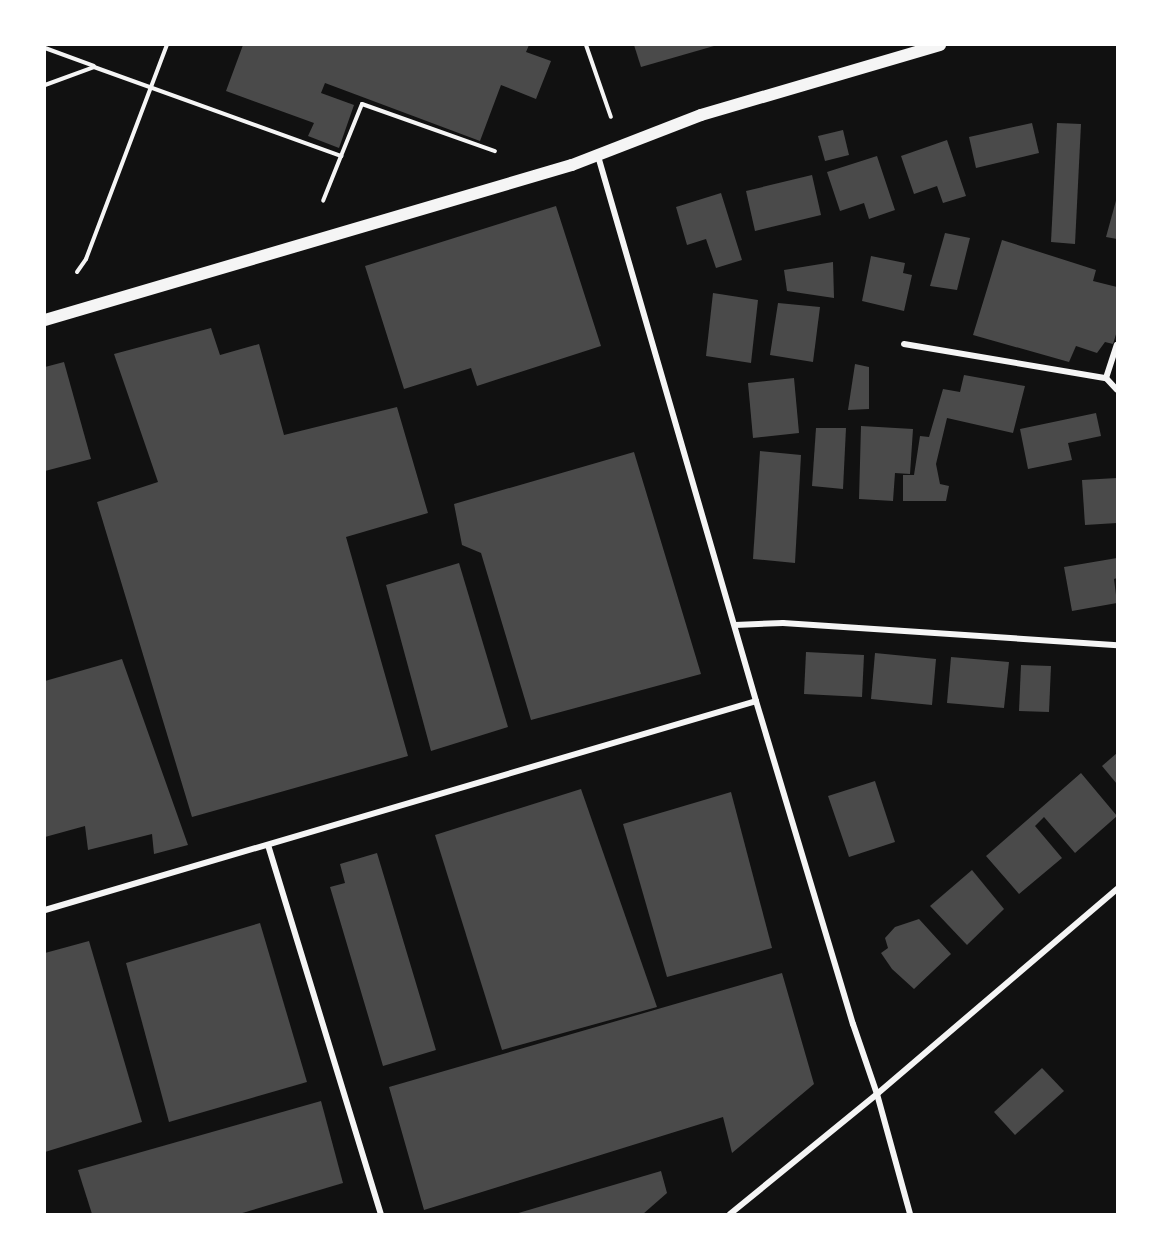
<!DOCTYPE html>
<html>
<head>
<meta charset="utf-8">
<style>
	body { margin:0 }
	#map { position:relative; width:1162px; height:1259px; overflow:hidden; background:#111; font-family:"Source Sans 3",sans-serif }
	div>[style] { position:absolute }
	.building>* { inset:0; background:#4a4a4a }
	.path>* { height:4px; margin:-2px; padding:0 2px; transform-origin:2px; border-radius:2px; background:#f5f5f5 }
	.minor>* { height:6px; margin:-3px; padding:0 3px; transform-origin:3px; border-radius:3px; background:#f5f5f5 }
	.secondary>* { height:12px; margin:-6px; padding:0 6px; transform-origin:6px; border-radius:6px; background:#f5f5f5 }
	span { translate:-50% -50%; white-space:nowrap; text-align:center; line-height:1.15; -webkit-text-stroke:4.5px #fff; paint-order:stroke }
	.frame { position:absolute; inset:0; border:46px solid #fff; pointer-events:none }
</style>
</head>
<body>
<div id="map">
	<div class="building">
		<div style="clip-path:polygon(243px 45px,529px 45px,526px 52px,551px 61px,536px 99px,501px 85px,480px 141px,325px 83px,321px 93px,354px 105px,339px 148px,308px 136px,314px 123px,226px 91px)"></div>
		<div style="clip-path:polygon(634px 45px,714px 45px,714px 46px,641px 67px)"></div>
		<div style="clip-path:polygon(1032px 123px,1039px 153px,976px 168px,969px 137px)"></div>
		<div style="clip-path:polygon(1057px 123px,1081px 124px,1075px 244px,1051px 242px)"></div>
		<div style="clip-path:polygon(843px 130px,849px 155px,825px 161px,818px 136px)"></div>
		<div style="clip-path:polygon(947px 140px,966px 196px,943px 203px,937px 186px,914px 194px,901px 156px)"></div>
		<div style="clip-path:polygon(877px 156px,895px 210px,869px 219px,864px 203px,840px 211px,827px 172px)"></div>
		<div style="clip-path:polygon(812px 175px,821px 215px,755px 231px,746px 191px)"></div>
		<div style="clip-path:polygon(721px 193px,742px 260px,716px 268px,706px 239px,687px 245px,676px 207px)"></div>
		<div style="clip-path:polygon(1117px 197px,1117px 239px,1106px 237px)"></div>
		<div style="clip-path:polygon(556px 206px,601px 346px,477px 386px,471px 368px,404px 389px,365px 266px)"></div>
		<div style="clip-path:polygon(945px 233px,970px 238px,957px 290px,930px 286px)"></div>
		<div style="clip-path:polygon(1002px 240px,1096px 270px,1093px 281px,1117px 287px,1117px 331px,1113px 344px,1105px 342px,1097px 353px,1076px 346px,1069px 362px,973px 335px)"></div>
		<div style="clip-path:polygon(871px 256px,905px 263px,903px 273px,912px 275px,904px 311px,862px 301px)"></div>
		<div style="clip-path:polygon(833px 262px,834px 298px,787px 291px,784px 270px)"></div>
		<div style="clip-path:polygon(713px 293px,758px 300px,751px 363px,706px 356px)"></div>
		<div style="clip-path:polygon(778px 303px,820px 307px,813px 362px,770px 355px)"></div>
		<div style="clip-path:polygon(211px 328px,220px 355px,259px 344px,284px 435px,397px 407px,428px 513px,346px 537px,408px 756px,192px 817px,97px 502px,158px 482px,114px 354px)"></div>
		<div style="clip-path:polygon(64px 362px,91px 459px,45px 471px,45px 367px)"></div>
		<div style="clip-path:polygon(855px 364px,869px 367px,869px 409px,848px 410px)"></div>
		<div style="clip-path:polygon(964px 375px,1025px 386px,1013px 433px,947px 418px,936px 464px,940px 484px,949px 486px,946px 501px,903px 501px,903px 475px,914px 475px,920px 436px,929px 437px,943px 389px,960px 392px)"></div>
		<div style="clip-path:polygon(794px 378px,799px 433px,753px 438px,748px 383px)"></div>
		<div style="clip-path:polygon(1096px 413px,1101px 436px,1068px 443px,1072px 460px,1028px 469px,1020px 429px)"></div>
		<div style="clip-path:polygon(861px 426px,913px 429px,910px 474px,895px 473px,893px 501px,859px 499px)"></div>
		<div style="clip-path:polygon(816px 428px,846px 428px,843px 489px,812px 486px)"></div>
		<div style="clip-path:polygon(760px 451px,801px 455px,795px 563px,753px 559px)"></div>
		<div style="clip-path:polygon(634px 452px,701px 674px,531px 720px,481px 553px,462px 545px,454px 504px)"></div>
		<div style="clip-path:polygon(1117px 478px,1117px 523px,1085px 525px,1082px 480px)"></div>
		<div style="clip-path:polygon(1117px 558px,1117px 578px,1114px 579px,1117px 603px,1072px 611px,1064px 567px)"></div>
		<div style="clip-path:polygon(459px 563px,508px 727px,431px 751px,386px 585px)"></div>
		<div style="clip-path:polygon(806px 652px,864px 655px,862px 697px,804px 694px)"></div>
		<div style="clip-path:polygon(875px 653px,936px 659px,932px 705px,871px 699px)"></div>
		<div style="clip-path:polygon(951px 657px,1009px 662px,1004px 708px,947px 703px)"></div>
		<div style="clip-path:polygon(122px 659px,188px 845px,154px 854px,152px 834px,88px 850px,85px 826px,45px 837px,45px 681px)"></div>
		<div style="clip-path:polygon(1021px 665px,1051px 666px,1049px 712px,1019px 711px)"></div>
		<div style="clip-path:polygon(1117px 753px,1117px 784px,1102px 766px)"></div>
		<div style="clip-path:polygon(1081px 773px,1117px 816px,1075px 853px,1044px 817px,1035px 826px,1062px 858px,1019px 894px,986px 856px)"></div>
		<div style="clip-path:polygon(875px 781px,895px 842px,849px 857px,828px 796px)"></div>
		<div style="clip-path:polygon(581px 789px,657px 1007px,502px 1050px,435px 835px)"></div>
		<div style="clip-path:polygon(731px 792px,772px 948px,667px 977px,623px 824px)"></div>
		<div style="clip-path:polygon(377px 853px,436px 1050px,383px 1066px,330px 887px,345px 883px,340px 864px)"></div>
		<div style="clip-path:polygon(972px 870px,1004px 909px,967px 945px,930px 906px)"></div>
		<div style="clip-path:polygon(919px 919px,951px 954px,914px 989px,892px 969px,881px 953px,888px 948px,885px 938px,895px 927px)"></div>
		<div style="clip-path:polygon(260px 923px,307px 1082px,169px 1122px,126px 963px)"></div>
		<div style="clip-path:polygon(89px 941px,142px 1122px,45px 1152px,45px 953px)"></div>
		<div style="clip-path:polygon(782px 973px,814px 1084px,732px 1153px,723px 1117px,424px 1210px,389px 1087px)"></div>
		<div style="clip-path:polygon(1042px 1068px,1064px 1091px,1015px 1135px,994px 1112px)"></div>
		<div style="clip-path:polygon(321px 1101px,343px 1183px,239px 1214px,92px 1214px,78px 1170px)"></div>
		<div style="clip-path:polygon(661px 1171px,667px 1193px,643px 1214px,515px 1214px)"></div>
	</div>
	<div class="path">
		<div style="left:586px;top:45px;width:76px;rotate:70.9deg"></div>
		<div style="left:45px;top:48px;width:52px;rotate:20.2deg"></div>
		<div style="left:45px;top:85px;width:52px;rotate:-20.2deg"></div>
		<div style="left:94px;top:67px;width:263px;rotate:19.8deg"></div>
		<div style="left:341px;top:156px;width:48px;rotate:111.8deg"></div>
		<div style="left:341px;top:156px;width:56px;rotate:-68deg"></div>
		<div style="left:362px;top:104px;width:141px;rotate:19.5deg"></div>
		<div style="left:77px;top:272px;width:16px;rotate:-55deg"></div>
		<div style="left:86px;top:259px;width:229px;rotate:-69.3deg"></div>
	</div>
	<div class="minor">
		<div style="left:598px;top:156px;width:567px;rotate:73.83deg"></div>
		<div style="left:756px;top:701px;width:337px;rotate:73.3deg"></div>
		<div style="left:853px;top:1024px;width:74px;rotate:71.1deg"></div>
		<div style="left:877px;top:1094px;width:124px;rotate:74.6deg"></div>
		<div style="left:904px;top:344px;width:205px;rotate:9.6deg"></div>
		<div style="left:1106px;top:378px;width:16px;rotate:47deg"></div>
		<div style="left:1106px;top:378px;width:35px;rotate:-72deg"></div>
		<div style="left:735px;top:625px;width:48px;rotate:-2.4deg"></div>
		<div style="left:783px;top:623px;width:335px;rotate:3.8deg"></div>
		<div style="left:268px;top:845px;width:386px;rotate:73deg"></div>
		<div style="left:45px;top:910px;width:741px;rotate:-16.38deg"></div>
		<div style="left:730px;top:1214px;width:190px;rotate:-39.2deg"></div>
		<div style="left:877px;top:1094px;width:316px;rotate:-40.5deg"></div>
	</div>
	<div class="secondary">
		<div style="left:45px;top:320px;width:549px;rotate:-16.39deg"></div>
		<div style="left:572px;top:165px;width:138px;rotate:-21.2deg"></div>
		<div style="left:701px;top:115px;width:249px;rotate:-16.3deg"></div>
	</div>
	<div class="frame"></div>
</div>
</body>
</html>
